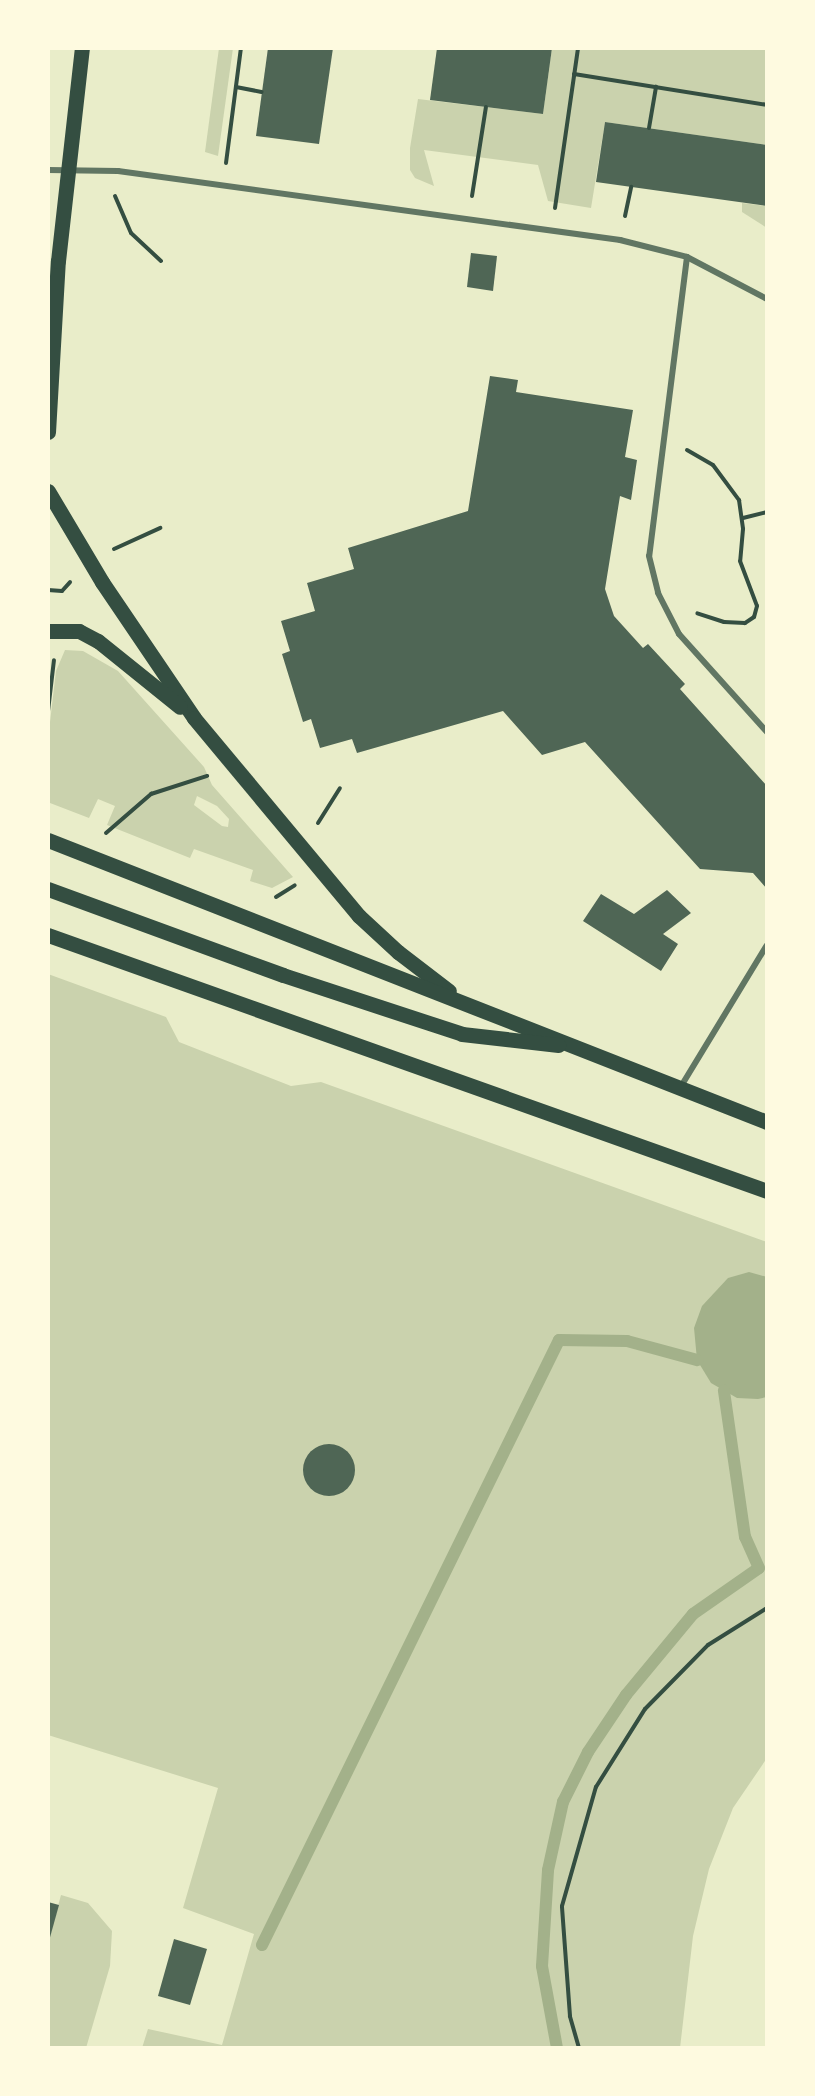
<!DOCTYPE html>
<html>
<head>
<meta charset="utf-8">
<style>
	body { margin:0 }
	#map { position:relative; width:815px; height:2096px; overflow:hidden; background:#e9edc9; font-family:"Fira Sans Condensed",sans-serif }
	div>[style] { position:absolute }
	.green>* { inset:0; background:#cad2ad }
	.water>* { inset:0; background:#a3b18a }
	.stream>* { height:12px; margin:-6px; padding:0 6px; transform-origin:6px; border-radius:6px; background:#a3b18a }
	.building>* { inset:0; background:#4f6655 }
	.round { border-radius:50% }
	.path>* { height:4px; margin:-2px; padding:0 2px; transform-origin:2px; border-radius:2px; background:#344e41 }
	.minor>* { height:6px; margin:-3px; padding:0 3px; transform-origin:3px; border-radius:3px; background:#617663 }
	.primary>* { height:15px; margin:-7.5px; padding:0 7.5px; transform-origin:7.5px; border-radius:7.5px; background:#344e41 }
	span { translate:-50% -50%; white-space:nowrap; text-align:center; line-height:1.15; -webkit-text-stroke:4.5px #fefae0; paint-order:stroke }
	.frame { position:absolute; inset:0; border:50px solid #fefae0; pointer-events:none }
</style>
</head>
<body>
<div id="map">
	<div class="green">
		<div style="clip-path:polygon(219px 48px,233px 48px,218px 156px,205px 152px)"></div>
		<div style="clip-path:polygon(552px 48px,767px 48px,767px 145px,605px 122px,591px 208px,548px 201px,538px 165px,424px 150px,434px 186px,415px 178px,410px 170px,410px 148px,418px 99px,543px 114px)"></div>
		<div style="clip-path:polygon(742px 203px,767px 206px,767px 228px,742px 212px)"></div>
		<div style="clip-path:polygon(evenodd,65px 650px,83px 651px,118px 671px,204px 767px,212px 785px,293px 877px,272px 888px,250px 881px,253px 870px,194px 849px,190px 858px,107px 825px,115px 806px,98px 799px,89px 818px,50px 803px,48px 739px,56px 671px,65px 650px,197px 796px,217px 806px,229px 819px,228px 827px,222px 826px,194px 805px,197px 796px)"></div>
		<div style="clip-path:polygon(48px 974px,166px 1017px,179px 1042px,291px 1086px,321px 1082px,767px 1242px,767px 1758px,733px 1808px,709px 1869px,693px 1936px,680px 2048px,142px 2048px,148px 2029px,222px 2045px,254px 1934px,183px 1908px,218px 1788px,48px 1735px)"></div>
		<div style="clip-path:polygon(61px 1895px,88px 1903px,112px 1931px,110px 1966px,86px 2048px,48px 2048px,48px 1943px)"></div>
	</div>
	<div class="water">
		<div style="clip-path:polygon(749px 1272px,767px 1277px,767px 1397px,758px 1399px,737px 1398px,711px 1383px,697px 1360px,694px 1328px,702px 1306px,728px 1278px)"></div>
	</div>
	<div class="stream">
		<div style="left:262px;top:1945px;width:674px;rotate:-63.85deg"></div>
		<div style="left:559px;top:1340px;width:68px;rotate:0.8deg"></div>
		<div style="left:627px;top:1341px;width:73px;rotate:15.2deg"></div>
		<div style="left:557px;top:2048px;width:83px;rotate:-100.4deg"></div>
		<div style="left:542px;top:1966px;width:96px;rotate:-86.4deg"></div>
		<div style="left:548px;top:1870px;width:70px;rotate:-77.6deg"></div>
		<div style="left:563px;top:1802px;width:56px;rotate:-63.4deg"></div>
		<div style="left:588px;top:1752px;width:69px;rotate:-56.3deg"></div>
		<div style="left:626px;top:1695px;width:105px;rotate:-50.4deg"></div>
		<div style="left:693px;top:1614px;width:80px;rotate:-34.9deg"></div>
		<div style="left:759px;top:1568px;width:34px;rotate:-114deg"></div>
		<div style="left:745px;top:1537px;width:148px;rotate:-98.2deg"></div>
	</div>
	<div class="building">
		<div style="clip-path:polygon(268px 48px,333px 48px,319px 144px,256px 136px)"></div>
		<div style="clip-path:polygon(437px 48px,552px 48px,543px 114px,430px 100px)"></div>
		<div style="clip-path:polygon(605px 122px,767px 145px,767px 206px,596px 182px)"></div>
		<div style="clip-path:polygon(471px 253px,497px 256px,493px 291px,467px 287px)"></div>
		<div style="clip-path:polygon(490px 376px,518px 380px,516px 392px,633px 410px,625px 457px,637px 460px,631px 500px,620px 496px,605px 589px,614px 616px,643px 648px,648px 644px,685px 684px,680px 689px,767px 786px,767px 889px,753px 873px,700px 869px,585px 742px,542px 755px,503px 711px,357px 753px,352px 739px,320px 748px,311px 719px,303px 722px,282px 654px,290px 651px,281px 621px,315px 611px,307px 583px,354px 569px,348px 548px,468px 511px)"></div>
		<div style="clip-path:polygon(667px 890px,691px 913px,663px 934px,678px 944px,661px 971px,583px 921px,601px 894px,634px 914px)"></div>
		<div class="round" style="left:303px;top:1444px;width:52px;height:52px"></div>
		<div style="clip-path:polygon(48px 1902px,59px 1905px,49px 1941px,48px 1941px)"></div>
		<div style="clip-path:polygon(174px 1939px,207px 1949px,190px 2005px,158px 1996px)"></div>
	</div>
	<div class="path">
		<div style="left:574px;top:74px;width:195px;rotate:9.1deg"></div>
		<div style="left:236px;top:87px;width:26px;rotate:11deg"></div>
		<div style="left:649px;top:128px;width:42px;rotate:-80.3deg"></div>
		<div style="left:226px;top:163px;width:116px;rotate:-82.6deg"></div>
		<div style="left:115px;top:196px;width:40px;rotate:66.6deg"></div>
		<div style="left:131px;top:233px;width:41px;rotate:43deg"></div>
		<div style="left:472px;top:196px;width:90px;rotate:-81.1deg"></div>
		<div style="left:555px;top:208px;width:162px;rotate:-81.8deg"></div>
		<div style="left:625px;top:216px;width:30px;rotate:-78deg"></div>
		<div style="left:687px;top:450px;width:30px;rotate:30deg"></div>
		<div style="left:713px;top:465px;width:44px;rotate:53.4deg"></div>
		<div style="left:739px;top:500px;width:29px;rotate:82deg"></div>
		<div style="left:743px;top:529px;width:32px;rotate:95deg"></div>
		<div style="left:740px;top:561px;width:48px;rotate:69.3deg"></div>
		<div style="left:757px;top:606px;width:11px;rotate:105deg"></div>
		<div style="left:754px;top:617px;width:11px;rotate:146deg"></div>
		<div style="left:745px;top:623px;width:21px;rotate:-177deg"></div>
		<div style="left:724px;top:622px;width:28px;rotate:-162deg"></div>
		<div style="left:743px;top:518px;width:25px;rotate:-14deg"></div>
		<div style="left:114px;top:549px;width:51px;rotate:-24.5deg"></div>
		<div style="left:48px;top:590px;width:14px;rotate:4deg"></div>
		<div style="left:62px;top:591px;width:12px;rotate:-48deg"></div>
		<div style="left:48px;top:711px;width:51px;rotate:-83.3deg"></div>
		<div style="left:318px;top:823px;width:41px;rotate:-57.8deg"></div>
		<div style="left:106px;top:833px;width:60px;rotate:-40.9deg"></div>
		<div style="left:151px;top:794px;width:59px;rotate:-17.8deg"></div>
		<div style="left:276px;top:897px;width:22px;rotate:-32deg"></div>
		<div style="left:579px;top:2048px;width:33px;rotate:-106deg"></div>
		<div style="left:570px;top:2016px;width:110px;rotate:-94.2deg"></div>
		<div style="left:562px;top:1906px;width:124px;rotate:-74.1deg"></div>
		<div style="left:596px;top:1787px;width:92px;rotate:-57.9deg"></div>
		<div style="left:645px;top:1709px;width:90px;rotate:-45.5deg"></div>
		<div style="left:708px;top:1645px;width:70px;rotate:-32.1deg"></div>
	</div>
	<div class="minor">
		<div style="left:48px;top:170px;width:70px;rotate:0.8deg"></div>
		<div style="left:118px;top:171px;width:507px;rotate:7.83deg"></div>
		<div style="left:620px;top:240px;width:69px;rotate:14.2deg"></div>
		<div style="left:687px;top:257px;width:90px;rotate:27.7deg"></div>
		<div style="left:687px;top:257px;width:301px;rotate:97.2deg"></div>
		<div style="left:649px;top:556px;width:38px;rotate:76deg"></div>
		<div style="left:658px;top:593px;width:46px;rotate:62.9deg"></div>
		<div style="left:679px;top:634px;width:132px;rotate:48.1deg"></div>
		<div style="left:680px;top:1088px;width:167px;rotate:-58.7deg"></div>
	</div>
	<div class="primary">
		<div style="left:48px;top:432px;width:171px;rotate:-86.7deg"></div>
		<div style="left:58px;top:261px;width:214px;rotate:-83.6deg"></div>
		<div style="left:48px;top:491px;width:106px;rotate:59.3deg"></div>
		<div style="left:102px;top:582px;width:164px;rotate:55.9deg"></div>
		<div style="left:194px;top:718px;width:258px;rotate:50.2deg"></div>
		<div style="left:359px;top:916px;width:53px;rotate:42.7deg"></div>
		<div style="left:398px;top:952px;width:64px;rotate:37.4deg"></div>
		<div style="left:48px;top:631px;width:31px"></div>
		<div style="left:79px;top:631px;width:21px;rotate:28deg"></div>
		<div style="left:98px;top:641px;width:105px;rotate:38.8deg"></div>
		<div style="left:48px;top:840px;width:772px;rotate:21.42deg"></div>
		<div style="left:48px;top:889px;width:250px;rotate:20.1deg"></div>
		<div style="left:283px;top:975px;width:188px;rotate:18.2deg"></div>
		<div style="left:462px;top:1034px;width:97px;rotate:6.5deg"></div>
		<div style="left:48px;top:935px;width:763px;rotate:19.6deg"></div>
	</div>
	<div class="frame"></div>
</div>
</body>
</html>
